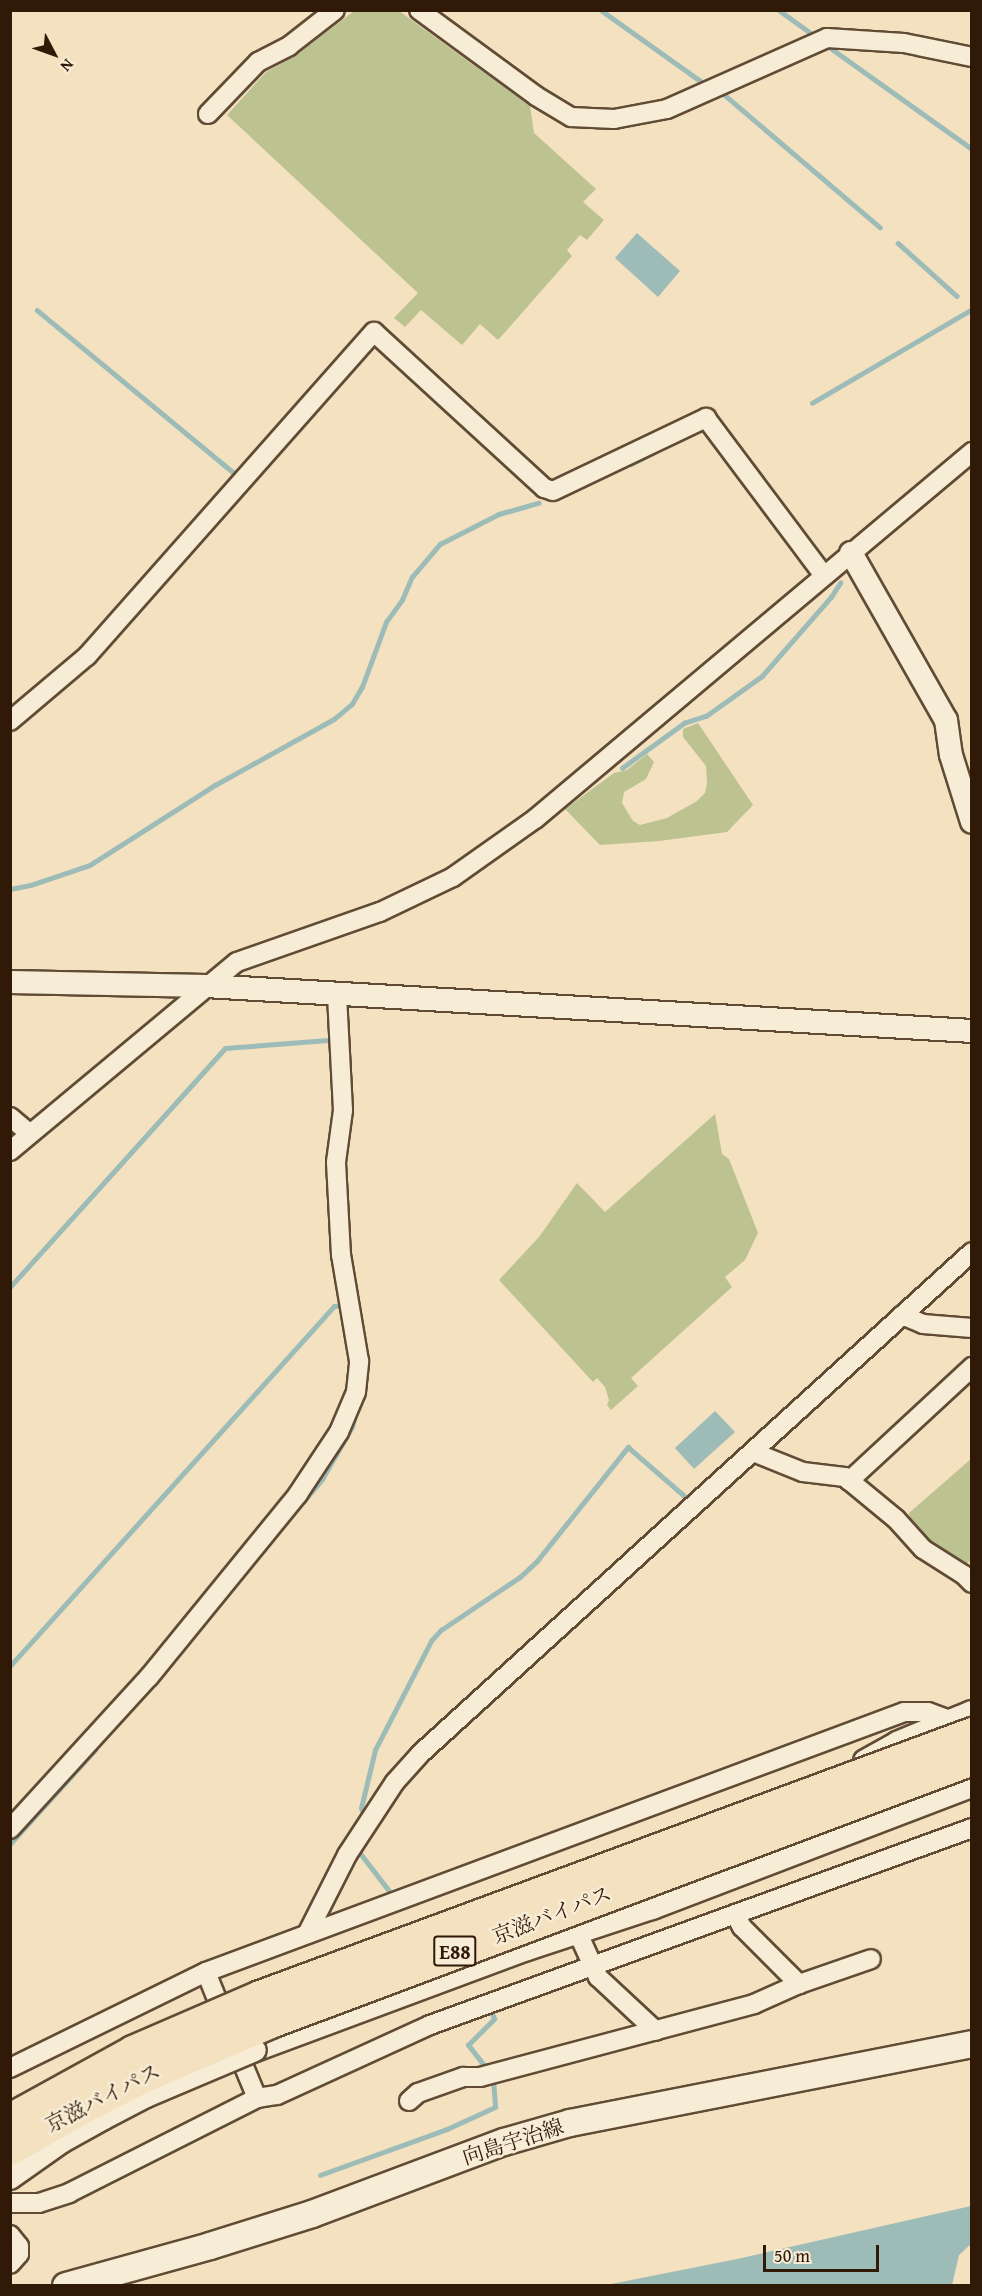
<!DOCTYPE html>
<html>
<head>
<meta charset="utf-8">
<style>
	body { margin:0 }
	#map { position:relative; width:982px; height:2296px; overflow:hidden; background:#f3e1c0; font-family:"Gentium Book Plus","Noto Serif JP",serif }
	div>[style] { position:absolute }
	.green>* { inset:0; background:#bdc291 }
	.water>* { inset:0; background:#9dbcb8 }
	.stream>* { height:4.5px; margin:-2.25px; padding:0 2.25px; transform-origin:2.25px; border-radius:2.25px; background:#9dbcb8 }
	.roads { filter:drop-shadow(2px 0 #614b35) drop-shadow(-2px 0 #614b35) drop-shadow(0 2px #614b35) drop-shadow(0 -2px #614b35) }
	.minor>* { height:18px; margin:-9px; padding:0 9px; transform-origin:9px; border-radius:9px; background:#f7ecd6 }
	.tertiary>* { height:22px; margin:-11px; padding:0 11px; transform-origin:11px; border-radius:11px; background:#f7ecd6 }
	.secondary>* { height:26px; margin:-13px; padding:0 13px; transform-origin:13px; border-radius:13px; background:#f7ecd6 }
	.bridges { filter:drop-shadow(2px 0 #614b35) drop-shadow(-2px 0 #614b35) drop-shadow(0 2px #614b35) drop-shadow(0 -2px #614b35) }
	.tertiary-bridge>* { height:22px; margin:-11px; padding:0 11px; transform-origin:11px; border-radius:11px; background:#f7ecd6 }
	.motorway-bridge>* { height:33px; margin:-16.5px; padding:0 16.5px; transform-origin:16.5px; border-radius:16.5px; background:#f3e1c0 }
	span { translate:-50% -50%; white-space:nowrap; text-align:center; line-height:1.15; -webkit-text-stroke:5px #f7ecd6; paint-order:stroke }
	.shield-label span { padding:2px 4px; background:#f7ecd6; border:2px solid; border-radius:4px; -webkit-text-stroke-width:0 }
	.shield-label { font-size:20px; color:#301907; font-weight:700 }
	.street-label { font-size:21px; color:#301907 }
	.frame { position:absolute; inset:0; border:12px solid #301907; pointer-events:none }
	.north { position:absolute; left:24px; top:24px; width:60px; height:60px; -webkit-text-stroke:4px #f7ecd6; paint-order:stroke; rotate:131deg; font-size:16px; font-weight:700; line-height:24px; text-align:center; color:#301907 }
	.north::after { content:''; display:block; margin:auto; width:21px; height:27px; background:#301907; clip-path:polygon(50% 0,100% 100%,50% 72%,0 100%) }
	.scale { position:absolute; left:763px; top:2245px; width:116px; height:27px; box-sizing:border-box; border:3px solid #301907; border-top:0; padding-left:8px; font-size:18px; line-height:21px; white-space:nowrap; color:#301907; -webkit-text-stroke:4px #f7ecd6; paint-order:stroke }
</style>
</head>
<body>
<div id="map">
	<div class="green">
		<div style="clip-path:polygon(354px 11px,399px 11px,530px 106px,534px 133px,596px 189px,583px 202px,604px 220px,587px 240px,580px 235px,567px 250px,572px 256px,498px 340px,480px 324px,462px 345px,421px 310px,405px 327px,394px 318px,418px 293px,227px 115px,266px 72px,295px 56px)"></div>
		<div style="clip-path:polygon(698px 723px,753px 805px,727px 832px,659px 841px,600px 845px,565px 809px,614px 773px,627px 770px,647px 754px,654px 762px,646px 779px,624px 792px,622px 803px,633px 821px,640px 825px,667px 818px,697px 801px,705px 793px,707px 784px,706px 766px,683px 737px,683px 729px)"></div>
		<div style="clip-path:polygon(715px 1114px,722px 1154px,729px 1159px,758px 1233px,745px 1260px,725px 1277px,732px 1287px,631px 1378px,638px 1386px,611px 1410px,607px 1405px,609px 1400px,605px 1387px,597px 1378px,593px 1382px,499px 1280px,539px 1237px,577px 1183px,605px 1212px)"></div>
		<div style="clip-path:polygon(971px 1459px,971px 1560px,962px 1568px,927px 1546px,911px 1527px,909px 1513px)"></div>
	</div>
	<div class="water">
		<div style="clip-path:polygon(637px 233px,680px 271px,658px 297px,615px 258px)"></div>
		<div style="clip-path:polygon(715px 1411px,735px 1432px,694px 1469px,675px 1448px)"></div>
		<div style="clip-path:polygon(971px 2206px,971px 2244px,959px 2255px,952px 2285px,606px 2285px,737px 2259px)"></div>
	</div>
	<div class="stream">
		<div style="left:601px;top:10px;width:129px;rotate:35.5deg"></div>
		<div style="left:779px;top:10px;width:46px;rotate:36.1deg"></div>
		<div style="left:825px;top:44px;width:181px;rotate:35.5deg"></div>
		<div style="left:720px;top:91px;width:210px;rotate:40.4deg"></div>
		<div style="left:898px;top:243px;width:79px;rotate:41.9deg"></div>
		<div style="left:37px;top:310px;width:262px;rotate:39.6deg"></div>
		<div style="left:812px;top:403px;width:186px;rotate:-30.4deg"></div>
		<div style="left:631px;top:464px;width:25px;rotate:-27deg"></div>
		<div style="left:622px;top:768px;width:77px;rotate:-36deg"></div>
		<div style="left:684px;top:723px;width:23px;rotate:-18deg"></div>
		<div style="left:706px;top:716px;width:69px;rotate:-35.5deg"></div>
		<div style="left:762px;top:676px;width:105px;rotate:-48.9deg"></div>
		<div style="left:831px;top:597px;width:17px;rotate:-57deg"></div>
		<div style="left:10px;top:889px;width:21px;rotate:-11deg"></div>
		<div style="left:31px;top:885px;width:62px;rotate:-18.7deg"></div>
		<div style="left:90px;top:865px;width:148px;rotate:-32.6deg"></div>
		<div style="left:215px;top:785px;width:136px;rotate:-29deg"></div>
		<div style="left:334px;top:719px;width:23px;rotate:-40deg"></div>
		<div style="left:352px;top:704px;width:20px;rotate:-60deg"></div>
		<div style="left:362px;top:687px;width:69px;rotate:-69.7deg"></div>
		<div style="left:386px;top:622px;width:27px;rotate:-54deg"></div>
		<div style="left:402px;top:600px;width:25px;rotate:-67deg"></div>
		<div style="left:412px;top:577px;width:43px;rotate:-49.7deg"></div>
		<div style="left:440px;top:544px;width:66px;rotate:-27deg"></div>
		<div style="left:499px;top:514px;width:41px;rotate:-15.8deg"></div>
		<div style="left:10px;top:1287px;width:321px;rotate:-48deg"></div>
		<div style="left:225px;top:1048px;width:103px;rotate:-4.4deg"></div>
		<div style="left:303px;top:1502px;width:30px;rotate:-50deg"></div>
		<div style="left:322px;top:1479px;width:60px;rotate:-60deg"></div>
		<div style="left:352px;top:1427px;width:12px;rotate:-76deg"></div>
		<div style="left:10px;top:1666px;width:484px;rotate:-48deg"></div>
		<div style="left:334px;top:1306px;width:10px;rotate:-6deg"></div>
		<div style="left:414px;top:1748px;width:136px;rotate:-42.6deg"></div>
		<div style="left:363px;top:1814px;width:6px;rotate:-108deg"></div>
		<div style="left:361px;top:1808px;width:60px;rotate:-76.4deg"></div>
		<div style="left:375px;top:1750px;width:123px;rotate:-62.8deg"></div>
		<div style="left:431px;top:1641px;width:15px;rotate:-48deg"></div>
		<div style="left:441px;top:1630px;width:95px;rotate:-33.9deg"></div>
		<div style="left:520px;top:1577px;width:23px;rotate:-43deg"></div>
		<div style="left:537px;top:1561px;width:146px;rotate:-51.4deg"></div>
		<div style="left:628px;top:1447px;width:79px;rotate:40.9deg"></div>
		<div style="left:357px;top:1823px;width:11px;rotate:-56deg"></div>
		<div style="left:10px;top:1844px;width:127px;rotate:-47.9deg"></div>
		<div style="left:361px;top:1854px;width:49px;rotate:52.4deg"></div>
		<div style="left:328px;top:2062px;width:43px;rotate:-24.8deg"></div>
		<div style="left:486px;top:2068px;width:29px;rotate:-128deg"></div>
		<div style="left:468px;top:2045px;width:37px;rotate:-45deg"></div>
		<div style="left:494px;top:2019px;width:12px;rotate:-110deg"></div>
		<div style="left:320px;top:2175px;width:135px;rotate:-19.9deg"></div>
		<div style="left:447px;top:2129px;width:53px;rotate:-24.6deg"></div>
		<div style="left:495px;top:2107px;width:27px;rotate:-94deg"></div>
	</div>
	<div class="roads">
		<div class="minor">
			<div style="left:419px;top:10px;width:145px;rotate:36.3deg"></div>
			<div style="left:536px;top:96px;width:41px;rotate:31deg"></div>
			<div style="left:571px;top:117px;width:43px;rotate:2.7deg"></div>
			<div style="left:614px;top:119px;width:54px;rotate:-10.7deg"></div>
			<div style="left:667px;top:109px;width:175px;rotate:-23.9deg"></div>
			<div style="left:827px;top:38px;width:77px;rotate:3.7deg"></div>
			<div style="left:904px;top:43px;width:69px;rotate:11.6deg"></div>
			<div style="left:208px;top:114px;width:72px;rotate:-46.1deg"></div>
			<div style="left:258px;top:62px;width:35px;rotate:-27deg"></div>
			<div style="left:289px;top:46px;width:58px;rotate:-38deg"></div>
			<div style="left:10px;top:721px;width:101px;rotate:-40.2deg"></div>
			<div style="left:87px;top:656px;width:433px;rotate:-48.5deg"></div>
			<div style="left:374px;top:332px;width:231px;rotate:42.5deg"></div>
			<div style="left:544px;top:488px;width:9px;rotate:18deg"></div>
			<div style="left:553px;top:491px;width:170px;rotate:-25.5deg"></div>
			<div style="left:706px;top:418px;width:197px;rotate:53.2deg"></div>
			<div style="left:10px;top:1117px;width:26px;rotate:40deg"></div>
			<div style="left:10px;top:1151px;width:295px;rotate:-39.8deg"></div>
			<div style="left:237px;top:962px;width:151px;rotate:-19.3deg"></div>
			<div style="left:380px;top:912px;width:81px;rotate:-25.6deg"></div>
			<div style="left:453px;top:877px;width:100px;rotate:-35.3deg"></div>
			<div style="left:535px;top:819px;width:571px;rotate:-40.02deg"></div>
			<div style="left:902px;top:1315px;width:23px;rotate:23deg"></div>
			<div style="left:923px;top:1324px;width:49px;rotate:4.7deg"></div>
			<div style="left:753px;top:1452px;width:54px;rotate:21.8deg"></div>
			<div style="left:803px;top:1472px;width:42px;rotate:6.8deg"></div>
			<div style="left:845px;top:1477px;width:66px;rotate:39.5deg"></div>
			<div style="left:896px;top:1519px;width:40px;rotate:48deg"></div>
			<div style="left:923px;top:1549px;width:49px;rotate:32.4deg"></div>
			<div style="left:964px;top:1575px;width:11px;rotate:45deg"></div>
			<div style="left:849px;top:1481px;width:168px;rotate:-42.8deg"></div>
			<div style="left:10px;top:1829px;width:206px;rotate:-47.6deg"></div>
			<div style="left:149px;top:1677px;width:236px;rotate:-50.8deg"></div>
			<div style="left:298px;top:1494px;width:74px;rotate:-56.5deg"></div>
			<div style="left:339px;top:1432px;width:43px;rotate:-67deg"></div>
			<div style="left:356px;top:1392px;width:31px;rotate:-84deg"></div>
			<div style="left:359px;top:1361px;width:108px;rotate:-99.6deg"></div>
			<div style="left:341px;top:1255px;width:93px;rotate:-93.1deg"></div>
			<div style="left:336px;top:1162px;width:52px;rotate:-82.3deg"></div>
			<div style="left:343px;top:1110px;width:116px;rotate:-93deg"></div>
			<div style="left:735px;top:1914px;width:15px;rotate:62deg"></div>
			<div style="left:742px;top:1927px;width:81px;rotate:45deg"></div>
			<div style="left:577px;top:1931px;width:51px;rotate:65.5deg"></div>
			<div style="left:598px;top:1977px;width:79px;rotate:43deg"></div>
			<div style="left:307px;top:1934px;width:89px;rotate:-63.1deg"></div>
			<div style="left:347px;top:1855px;width:87px;rotate:-56.7deg"></div>
			<div style="left:395px;top:1782px;width:38px;rotate:-48deg"></div>
			<div style="left:420px;top:1754px;width:746px;rotate:-42.28deg"></div>
			<div style="left:206px;top:1972px;width:51px;rotate:68deg"></div>
			<div style="left:235px;top:2045px;width:57px;rotate:67.5deg"></div>
			<div style="left:10px;top:2068px;width:218px;rotate:-26.1deg"></div>
			<div style="left:206px;top:1972px;width:745px;rotate:-20.43deg"></div>
			<div style="left:904px;top:1712px;width:24px"></div>
			<div style="left:928px;top:1712px;width:23px;rotate:20deg"></div>
			<div style="left:950px;top:1720px;width:8px;rotate:76deg"></div>
			<div style="left:409px;top:2101px;width:12px;rotate:-42deg"></div>
			<div style="left:418px;top:2093px;width:48px;rotate:-19.6deg"></div>
			<div style="left:463px;top:2077px;width:17px"></div>
			<div style="left:480px;top:2077px;width:284px;rotate:-14.9deg"></div>
			<div style="left:754px;top:2004px;width:49px;rotate:-24deg"></div>
			<div style="left:799px;top:1984px;width:76px;rotate:-19.1deg"></div>
			<div style="left:10px;top:2203px;width:29px"></div>
			<div style="left:39px;top:2203px;width:32px;rotate:-18deg"></div>
			<div style="left:69px;top:2193px;width:211px;rotate:-26.8deg"></div>
			<div style="left:257px;top:2098px;width:20px;rotate:-9deg"></div>
			<div style="left:277px;top:2095px;width:168px;rotate:-24.6deg"></div>
			<div style="left:430px;top:2025px;width:577px;rotate:-19.97deg"></div>
			<div style="left:10px;top:2235px;width:14px;rotate:51deg"></div>
			<div style="left:19px;top:2246px;width:8px;rotate:90deg"></div>
			<div style="left:19px;top:2254px;width:13px;rotate:132deg"></div>
		</div>
		<div class="tertiary">
			<div style="left:851px;top:553px;width:192px;rotate:60.4deg"></div>
			<div style="left:946px;top:720px;width:35px;rotate:82deg"></div>
			<div style="left:951px;top:755px;width:70px;rotate:72.6deg"></div>
			<div style="left:10px;top:982px;width:196px;rotate:1.2deg"></div>
			<div style="left:206px;top:986px;width:767px;rotate:3.36deg"></div>
			<div style="left:865px;top:1761px;width:37px;rotate:-29deg"></div>
			<div style="left:897px;top:1743px;width:81px;rotate:-22.5deg"></div>
			<div style="left:255px;top:2050px;width:290px;rotate:-20.4deg"></div>
			<div style="left:527px;top:1949px;width:132px;rotate:-18.2deg"></div>
			<div style="left:652px;top:1908px;width:342px;rotate:-20.9deg"></div>
		</div>
		<div class="secondary">
			<div style="left:66px;top:2286px;width:149px;rotate:-15.5deg"></div>
			<div style="left:210px;top:2246px;width:107px;rotate:-17.4deg"></div>
			<div style="left:312px;top:2214px;width:205px;rotate:-20.6deg"></div>
			<div style="left:504px;top:2142px;width:69px;rotate:-16.1deg"></div>
			<div style="left:570px;top:2123px;width:410px;rotate:-11.1deg"></div>
		</div>
	</div>
	<div class="bridges">
		<div class="tertiary-bridge">
			<div style="left:10px;top:2178px;width:62px;rotate:-35.2deg"></div>
			<div style="left:61px;top:2142px;width:49px;rotate:-29.2deg"></div>
			<div style="left:104px;top:2118px;width:47px;rotate:-27.6deg"></div>
			<div style="left:146px;top:2096px;width:118px;rotate:-22.9deg"></div>
		</div>
		<div class="motorway-bridge">
			<div style="left:10px;top:2120px;width:141px;rotate:-28.9deg"></div>
			<div style="left:133px;top:2052px;width:138px;rotate:-23.4deg"></div>
			<div style="left:260px;top:1997px;width:759px;rotate:-20.27deg"></div>
			<div style="left:10px;top:2148px;width:82px;rotate:-30deg"></div>
			<div style="left:81px;top:2107px;width:71px;rotate:-26.9deg"></div>
			<div style="left:144px;top:2075px;width:137px;rotate:-23.2deg"></div>
			<div style="left:270px;top:2021px;width:750px;rotate:-20.54deg"></div>
		</div>
	</div>
	<div class="shield-label">
		<span style="left:455px;top:1951px">E88</span>
	</div>
	<div class="street-label">
		<span style="left:552px;top:1915px;rotate:-21deg">京滋バイパス</span>
		<span style="left:103px;top:2098px;rotate:-27deg">京滋バイパス</span>
		<span style="left:513px;top:2142px;rotate:-18deg">向島宇治線</span>
	</div>
	<div class="frame"></div>
	<div class="north">N</div>
	<div class="scale">50 m</div>
</div>
</body>
</html>
